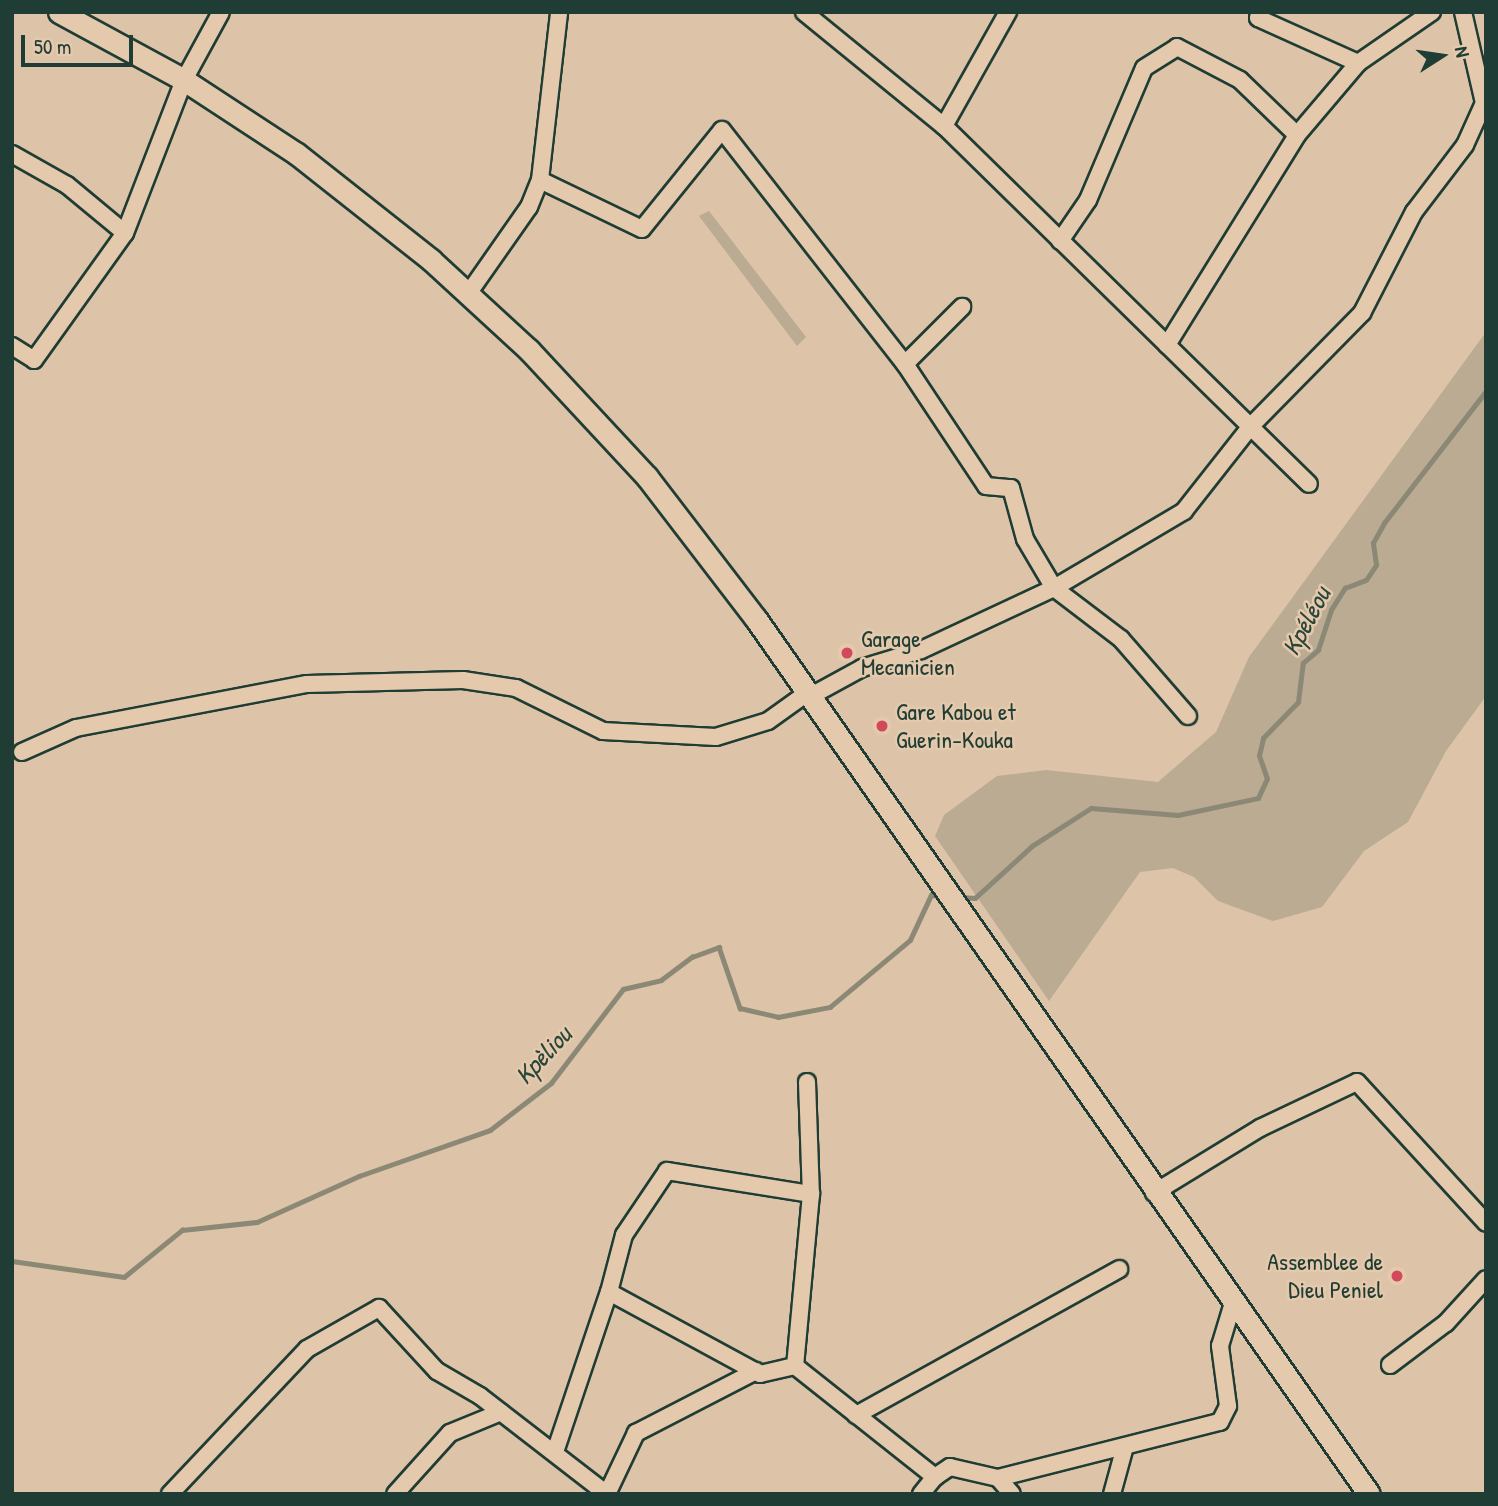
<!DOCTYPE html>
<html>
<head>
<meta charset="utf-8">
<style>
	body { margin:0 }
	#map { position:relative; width:1498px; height:1506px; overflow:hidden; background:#ddc3a7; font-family:"Patrick Hand",sans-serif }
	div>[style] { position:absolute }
	.green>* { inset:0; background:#baab92 }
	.stream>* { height:4.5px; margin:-2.25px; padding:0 2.25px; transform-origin:2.25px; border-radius:2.25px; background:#8b8975 }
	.roads { filter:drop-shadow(2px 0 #1f3d34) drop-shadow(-2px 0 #1f3d34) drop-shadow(0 2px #1f3d34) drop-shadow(0 -2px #1f3d34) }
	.minor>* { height:16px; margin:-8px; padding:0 8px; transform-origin:8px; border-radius:8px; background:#e5c9ac }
	.major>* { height:21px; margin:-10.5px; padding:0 10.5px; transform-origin:10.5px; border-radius:10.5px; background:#e5c9ac }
	.dots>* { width:19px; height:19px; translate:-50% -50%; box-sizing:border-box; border:4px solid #e5c9ac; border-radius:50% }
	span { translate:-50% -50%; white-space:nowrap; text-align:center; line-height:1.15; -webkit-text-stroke:5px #e5c9ac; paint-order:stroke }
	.poi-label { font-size:24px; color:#1f3d34 }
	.left { translate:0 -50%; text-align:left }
	.right { translate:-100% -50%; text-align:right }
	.water-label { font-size:26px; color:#2a453a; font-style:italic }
	.frame { position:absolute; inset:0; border:14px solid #1f3d34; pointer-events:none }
	.north { position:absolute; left:1407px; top:21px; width:70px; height:70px; -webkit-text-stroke:5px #e5c9ac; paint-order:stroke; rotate:78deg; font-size:19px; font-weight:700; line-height:28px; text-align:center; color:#1f3d34 }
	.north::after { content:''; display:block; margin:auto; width:24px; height:32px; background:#1f3d34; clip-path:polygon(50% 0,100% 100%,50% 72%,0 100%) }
	.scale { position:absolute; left:21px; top:35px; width:112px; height:32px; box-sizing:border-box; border:4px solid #1f3d34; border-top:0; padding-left:9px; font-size:21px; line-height:24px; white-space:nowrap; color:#1f3d34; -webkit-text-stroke:5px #e5c9ac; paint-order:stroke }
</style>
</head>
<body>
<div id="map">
	<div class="green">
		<div style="clip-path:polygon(709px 211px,806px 337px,797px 346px,699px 216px)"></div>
		<div style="clip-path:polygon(1486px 332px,1486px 696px,1446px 751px,1408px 822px,1364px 851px,1322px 907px,1273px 921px,1218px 901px,1194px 877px,1173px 868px,1140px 872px,1049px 1001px,935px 836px,944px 815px,997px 776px,1046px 770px,1158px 782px,1216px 732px,1249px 657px)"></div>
	</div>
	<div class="stream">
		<div style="left:960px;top:897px;width:15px;rotate:4deg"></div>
		<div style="left:975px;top:898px;width:77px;rotate:-42.4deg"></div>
		<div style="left:1032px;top:846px;width:70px;rotate:-32.8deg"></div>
		<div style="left:1091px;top:808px;width:87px;rotate:4.6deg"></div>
		<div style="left:1178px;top:815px;width:82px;rotate:-12deg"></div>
		<div style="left:1258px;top:798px;width:21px;rotate:-65deg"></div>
		<div style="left:1267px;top:779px;width:24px;rotate:-109deg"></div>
		<div style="left:1259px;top:756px;width:18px;rotate:-77deg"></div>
		<div style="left:1263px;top:738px;width:50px;rotate:-45.8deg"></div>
		<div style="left:1298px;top:702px;width:39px;rotate:-83deg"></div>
		<div style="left:1303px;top:663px;width:20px;rotate:-41deg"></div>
		<div style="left:1318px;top:650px;width:42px;rotate:-72deg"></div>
		<div style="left:1331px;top:610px;width:26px;rotate:-58deg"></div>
		<div style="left:1345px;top:588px;width:22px;rotate:-21deg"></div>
		<div style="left:1366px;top:580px;width:18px;rotate:-56deg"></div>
		<div style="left:1376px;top:565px;width:22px;rotate:-98deg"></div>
		<div style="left:1373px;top:543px;width:23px;rotate:-61deg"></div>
		<div style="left:1384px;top:523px;width:167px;rotate:-52.3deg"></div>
		<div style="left:12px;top:1261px;width:113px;rotate:8.1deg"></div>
		<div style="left:124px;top:1277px;width:75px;rotate:-39deg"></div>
		<div style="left:182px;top:1230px;width:75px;rotate:-6.1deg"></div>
		<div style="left:257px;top:1222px;width:112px;rotate:-24.3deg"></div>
		<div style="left:359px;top:1176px;width:139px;rotate:-19.3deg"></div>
		<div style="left:490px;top:1130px;width:77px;rotate:-37.6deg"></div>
		<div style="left:551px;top:1083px;width:118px;rotate:-52.5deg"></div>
		<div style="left:623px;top:989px;width:39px;rotate:-13deg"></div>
		<div style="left:661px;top:980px;width:39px;rotate:-37deg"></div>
		<div style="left:692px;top:957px;width:29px;rotate:-20deg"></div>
		<div style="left:719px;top:947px;width:65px;rotate:71deg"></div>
		<div style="left:740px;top:1008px;width:39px;rotate:13deg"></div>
		<div style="left:778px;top:1017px;width:53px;rotate:-10.9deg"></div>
		<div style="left:830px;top:1007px;width:104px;rotate:-39.9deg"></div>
		<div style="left:910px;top:940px;width:50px;rotate:-65deg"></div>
		<div style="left:931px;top:895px;width:9px;rotate:6deg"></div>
	</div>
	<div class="roads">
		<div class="minor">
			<div style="left:804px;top:12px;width:181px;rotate:39.2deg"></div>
			<div style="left:944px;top:126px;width:511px;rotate:44.45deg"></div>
			<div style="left:1260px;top:12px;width:6px;rotate:108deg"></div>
			<div style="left:1258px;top:18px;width:110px;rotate:24.2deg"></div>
			<div style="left:944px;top:126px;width:131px;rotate:-60.7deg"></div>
			<div style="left:12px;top:154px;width:63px;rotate:29.4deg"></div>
			<div style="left:67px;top:185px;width:75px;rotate:39.6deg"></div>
			<div style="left:540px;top:180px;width:113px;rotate:25.7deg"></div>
			<div style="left:642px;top:229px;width:127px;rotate:-51.1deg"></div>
			<div style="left:722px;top:130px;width:297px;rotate:52deg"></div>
			<div style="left:905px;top:364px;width:146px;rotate:56.4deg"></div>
			<div style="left:986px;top:486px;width:25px;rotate:5deg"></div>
			<div style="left:1011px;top:488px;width:53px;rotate:74.6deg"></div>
			<div style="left:1025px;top:539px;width:57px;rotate:59.4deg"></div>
			<div style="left:1054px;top:588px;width:84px;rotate:37.3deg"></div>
			<div style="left:1121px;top:639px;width:102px;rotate:49deg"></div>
			<div style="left:1060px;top:241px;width:50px;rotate:-55.7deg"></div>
			<div style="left:1088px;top:200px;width:143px;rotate:-67deg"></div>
			<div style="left:1144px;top:68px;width:39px;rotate:-32deg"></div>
			<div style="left:1177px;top:47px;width:71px;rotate:27.6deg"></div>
			<div style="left:1240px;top:80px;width:79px;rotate:44deg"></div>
			<div style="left:468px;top:294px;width:106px;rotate:-55deg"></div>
			<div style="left:529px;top:207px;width:29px;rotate:-68deg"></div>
			<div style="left:540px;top:180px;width:169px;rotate:-83.5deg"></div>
			<div style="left:1167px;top:345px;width:247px;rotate:-58.2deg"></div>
			<div style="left:1297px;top:135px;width:94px;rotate:-49.7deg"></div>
			<div style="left:1358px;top:63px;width:90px;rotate:-34.6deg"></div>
			<div style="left:12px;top:346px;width:26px;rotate:32deg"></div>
			<div style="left:34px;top:360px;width:156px;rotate:-54.4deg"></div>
			<div style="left:125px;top:233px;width:164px;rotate:-68.9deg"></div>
			<div style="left:184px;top:80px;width:77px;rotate:-61.4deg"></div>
			<div style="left:905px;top:364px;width:81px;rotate:-45deg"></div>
			<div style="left:809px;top:697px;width:60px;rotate:-28.7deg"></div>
			<div style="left:862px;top:668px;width:62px;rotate:-17deg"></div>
			<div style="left:921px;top:650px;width:147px;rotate:-25deg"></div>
			<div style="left:1054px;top:588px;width:151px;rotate:-30.6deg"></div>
			<div style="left:1184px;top:511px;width:107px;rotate:-51.8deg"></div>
			<div style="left:1250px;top:427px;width:160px;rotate:-45.5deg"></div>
			<div style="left:1362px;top:313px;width:114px;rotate:-62.8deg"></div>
			<div style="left:1414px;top:212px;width:84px;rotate:-52.7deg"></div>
			<div style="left:1465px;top:145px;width:46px;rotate:-65.7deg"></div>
			<div style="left:1484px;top:103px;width:93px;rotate:-103deg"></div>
			<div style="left:22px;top:752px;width:59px;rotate:-24deg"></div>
			<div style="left:76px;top:728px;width:235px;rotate:-10.8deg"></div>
			<div style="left:307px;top:684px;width:156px;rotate:-1.5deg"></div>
			<div style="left:463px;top:680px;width:54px;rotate:8.6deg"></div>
			<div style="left:516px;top:688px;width:97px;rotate:26.3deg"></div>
			<div style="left:603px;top:731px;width:113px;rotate:3deg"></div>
			<div style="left:716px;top:737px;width:54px;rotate:-17.1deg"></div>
			<div style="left:768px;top:721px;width:48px;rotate:-35.7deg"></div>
			<div style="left:807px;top:1082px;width:112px;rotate:88deg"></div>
			<div style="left:1154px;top:1193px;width:124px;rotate:-31.5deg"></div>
			<div style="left:1260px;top:1128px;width:107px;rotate:-25.4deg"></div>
			<div style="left:1357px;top:1082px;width:191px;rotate:47.5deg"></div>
			<div style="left:609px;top:1292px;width:59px;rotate:-75.3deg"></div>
			<div style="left:624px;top:1235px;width:77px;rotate:-56.1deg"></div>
			<div style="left:667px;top:1171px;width:146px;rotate:9.1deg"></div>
			<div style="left:811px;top:1194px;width:173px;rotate:95.3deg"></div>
			<div style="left:1390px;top:1365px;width:70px;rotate:-36.9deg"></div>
			<div style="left:1446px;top:1323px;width:59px;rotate:-47.7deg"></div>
			<div style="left:856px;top:1415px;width:301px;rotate:-29deg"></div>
			<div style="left:555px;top:1452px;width:169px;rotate:-71.4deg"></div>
			<div style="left:609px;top:1292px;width:172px;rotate:28.5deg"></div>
			<div style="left:760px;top:1374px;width:36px;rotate:-13deg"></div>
			<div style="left:795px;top:1366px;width:179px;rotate:38.4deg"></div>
			<div style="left:935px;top:1477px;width:18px;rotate:-34deg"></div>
			<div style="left:950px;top:1467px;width:49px;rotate:12.9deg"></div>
			<div style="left:998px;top:1478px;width:21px;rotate:49deg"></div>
			<div style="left:998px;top:1478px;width:229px;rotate:-14.2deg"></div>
			<div style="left:1220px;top:1422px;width:18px;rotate:-63deg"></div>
			<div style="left:1228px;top:1406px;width:61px;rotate:-97.6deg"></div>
			<div style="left:1220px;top:1346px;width:45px;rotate:-73.2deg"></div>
			<div style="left:170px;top:1494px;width:199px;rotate:-46.6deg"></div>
			<div style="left:307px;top:1349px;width:83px;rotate:-29.7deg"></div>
			<div style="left:379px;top:1308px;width:86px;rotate:47.4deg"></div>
			<div style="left:437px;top:1371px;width:50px;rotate:30.2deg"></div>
			<div style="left:480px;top:1396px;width:160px;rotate:37.7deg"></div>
			<div style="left:395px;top:1494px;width:82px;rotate:-48deg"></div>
			<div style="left:450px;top:1433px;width:55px;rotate:-22.4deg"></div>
			<div style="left:607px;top:1494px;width:68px;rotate:-64.6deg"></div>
			<div style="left:636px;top:1433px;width:135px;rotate:-27.3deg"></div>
			<div style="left:921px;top:1494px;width:22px;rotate:-51deg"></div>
			<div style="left:1112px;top:1494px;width:46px;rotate:-74.7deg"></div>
		</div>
		<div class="major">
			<div style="left:59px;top:12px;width:142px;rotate:28.5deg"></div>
			<div style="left:184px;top:80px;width:135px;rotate:33.2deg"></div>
			<div style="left:297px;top:154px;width:171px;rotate:38.3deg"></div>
			<div style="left:431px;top:260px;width:133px;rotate:42.6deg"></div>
			<div style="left:529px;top:350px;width:173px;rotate:47.1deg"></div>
			<div style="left:647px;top:477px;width:179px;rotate:52.5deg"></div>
			<div style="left:756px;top:619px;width:1068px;rotate:54.99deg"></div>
		</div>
	</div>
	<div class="dots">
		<div style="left:847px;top:653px;background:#d1495b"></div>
		<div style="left:882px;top:726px;background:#d1495b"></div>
		<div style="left:1397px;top:1276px;background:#d1495b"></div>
	</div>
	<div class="poi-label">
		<span class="left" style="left:861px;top:653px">Garage<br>Mecanicien</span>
		<span class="left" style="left:896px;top:726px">Gare Kabou et<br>Guerin-Kouka</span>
		<span class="right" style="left:1383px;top:1276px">Assemblee de<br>Dieu Peniel</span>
	</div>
	<div class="water-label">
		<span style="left:1306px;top:621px;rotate:-62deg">Kpéléou</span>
		<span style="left:543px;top:1055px;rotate:-47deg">Kpèliou</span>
	</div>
	<div class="frame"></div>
	<div class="north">N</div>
	<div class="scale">50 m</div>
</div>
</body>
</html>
